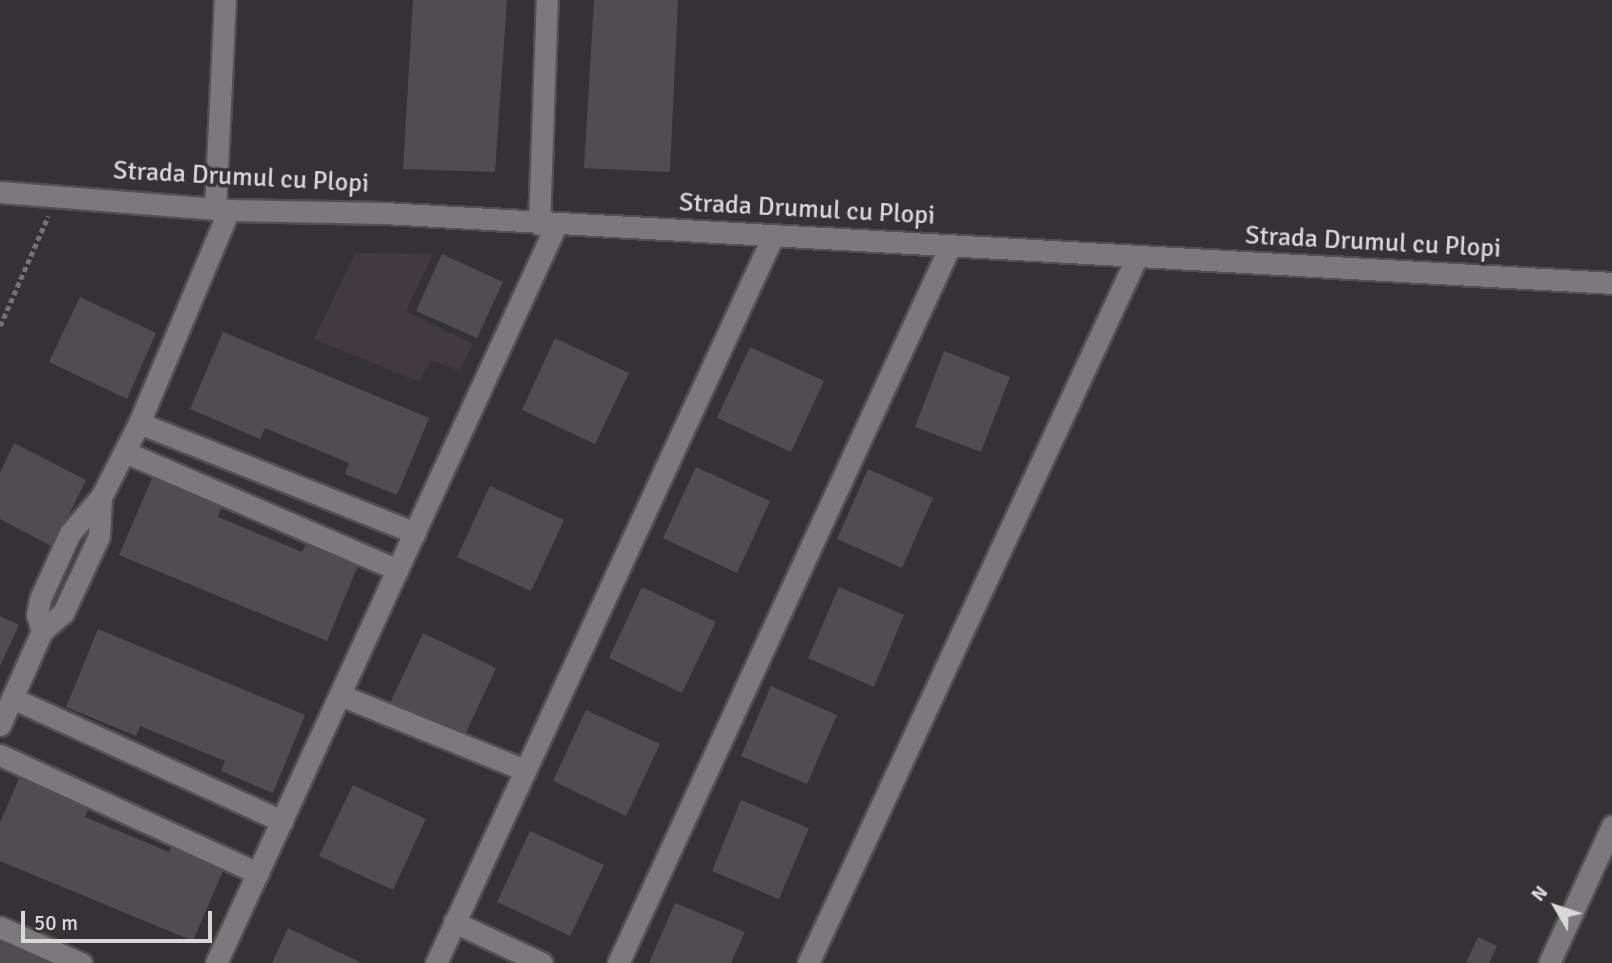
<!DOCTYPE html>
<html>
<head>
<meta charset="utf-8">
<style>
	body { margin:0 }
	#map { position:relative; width:1612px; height:963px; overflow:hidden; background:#353235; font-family:Signika,sans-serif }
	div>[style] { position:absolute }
	.built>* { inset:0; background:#413a41 }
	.building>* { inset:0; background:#504d50 }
	.path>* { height:4.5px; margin-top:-2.25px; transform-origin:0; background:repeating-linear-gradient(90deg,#747274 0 5px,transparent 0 8.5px) }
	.roads { filter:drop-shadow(2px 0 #524f51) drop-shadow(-2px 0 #524f51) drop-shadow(0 2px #524f51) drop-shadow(0 -2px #524f51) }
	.street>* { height:21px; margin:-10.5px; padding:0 10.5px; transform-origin:10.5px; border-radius:10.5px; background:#7c797c }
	span { translate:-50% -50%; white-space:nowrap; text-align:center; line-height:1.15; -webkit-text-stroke:7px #353235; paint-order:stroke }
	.street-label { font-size:26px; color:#d9d8d9 }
	.north { position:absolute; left:1521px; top:872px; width:70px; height:70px; -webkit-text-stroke:5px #353235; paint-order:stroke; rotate:309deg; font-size:19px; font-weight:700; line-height:28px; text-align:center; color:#d9d8d9 }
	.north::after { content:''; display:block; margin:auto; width:24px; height:32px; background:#d9d8d9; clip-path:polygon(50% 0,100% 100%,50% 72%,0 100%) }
	.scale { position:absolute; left:21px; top:911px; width:191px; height:32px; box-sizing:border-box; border:4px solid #d9d8d9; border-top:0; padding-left:9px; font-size:21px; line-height:24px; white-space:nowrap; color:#d9d8d9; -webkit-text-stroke:5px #353235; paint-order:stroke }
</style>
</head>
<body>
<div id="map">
	<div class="built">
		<div style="clip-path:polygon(355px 253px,433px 254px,406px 311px,473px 344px,460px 371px,431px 360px,419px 382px,314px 339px)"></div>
	</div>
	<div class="building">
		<div style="clip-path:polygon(413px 0,507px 0,495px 172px,403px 169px)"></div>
		<div style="clip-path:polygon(594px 0,678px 0,670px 172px,584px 168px)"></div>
		<div style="clip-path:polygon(442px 254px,503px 282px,477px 338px,416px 311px)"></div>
		<div style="clip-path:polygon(80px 297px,156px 333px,127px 399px,49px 362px)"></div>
		<div style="clip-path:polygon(223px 332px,429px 418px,397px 495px,345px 474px,349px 463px,265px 428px,260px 439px,190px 409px)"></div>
		<div style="clip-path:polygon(555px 338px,629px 373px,595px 444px,522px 410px)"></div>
		<div style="clip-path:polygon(750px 347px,824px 381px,791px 452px,717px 418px)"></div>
		<div style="clip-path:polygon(944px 351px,1010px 377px,981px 452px,915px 427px)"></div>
		<div style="clip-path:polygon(14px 443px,86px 480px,53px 547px,0 519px,0 473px)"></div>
		<div style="clip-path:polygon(696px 467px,770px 501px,737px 573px,663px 538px)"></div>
		<div style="clip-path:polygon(868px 469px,933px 498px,902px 568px,837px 539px)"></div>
		<div style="clip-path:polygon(152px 478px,222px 506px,218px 517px,302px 552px,307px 542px,359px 563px,327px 641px,119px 555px)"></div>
		<div style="clip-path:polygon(490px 486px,564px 520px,531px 591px,457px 557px)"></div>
		<div style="clip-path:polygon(642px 587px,716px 622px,682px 693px,609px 658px)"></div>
		<div style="clip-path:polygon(839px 587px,904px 615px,874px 687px,808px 658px)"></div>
		<div style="clip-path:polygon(0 616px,19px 625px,0 666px)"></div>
		<div style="clip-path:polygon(98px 629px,305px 715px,273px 793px,221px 771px,225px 761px,140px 726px,136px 736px,66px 707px)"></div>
		<div style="clip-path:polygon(423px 633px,496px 668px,463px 739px,389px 705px)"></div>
		<div style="clip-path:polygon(771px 686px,837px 715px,807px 784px,741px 756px)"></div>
		<div style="clip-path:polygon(586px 710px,660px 744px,626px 816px,553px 781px)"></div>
		<div style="clip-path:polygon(19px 778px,89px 806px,85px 817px,169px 852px,174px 842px,226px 864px,193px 941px,0 861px,0 823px)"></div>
		<div style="clip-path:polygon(353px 785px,426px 819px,393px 890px,319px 856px)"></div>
		<div style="clip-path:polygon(741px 800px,809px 828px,779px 899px,712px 871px)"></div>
		<div style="clip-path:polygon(530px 831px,604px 865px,570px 936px,497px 902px)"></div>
		<div style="clip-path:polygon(675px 903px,745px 932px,731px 963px,649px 963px)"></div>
		<div style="clip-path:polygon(288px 928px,362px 963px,272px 963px)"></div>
		<div style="clip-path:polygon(1478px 937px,1497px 946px,1489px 963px,1466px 963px)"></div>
		<div style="clip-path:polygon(0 942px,50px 963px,0 963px)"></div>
	</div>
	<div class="path">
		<div style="left:0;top:326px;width:120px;rotate:-66.4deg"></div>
	</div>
	<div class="roads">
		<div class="street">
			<div style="left:0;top:192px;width:230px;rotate:4.5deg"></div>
			<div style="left:229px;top:210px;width:155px;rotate:1.1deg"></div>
			<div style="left:384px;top:213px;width:1230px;rotate:3.26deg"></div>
			<div style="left:215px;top:209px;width:209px;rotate:-87.3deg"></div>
			<div style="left:539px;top:224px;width:224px;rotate:-88deg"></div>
			<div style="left:139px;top:423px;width:297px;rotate:21.7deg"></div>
			<div style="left:125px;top:452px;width:297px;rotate:23.4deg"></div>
			<div style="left:42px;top:631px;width:17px;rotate:-107deg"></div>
			<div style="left:37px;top:615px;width:16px;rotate:-79deg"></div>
			<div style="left:40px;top:599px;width:72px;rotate:-65.6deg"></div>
			<div style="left:70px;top:533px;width:48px;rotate:-49.3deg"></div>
			<div style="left:101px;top:497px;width:83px;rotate:-62.8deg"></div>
			<div style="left:139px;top:423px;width:231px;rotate:-67.1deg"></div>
			<div style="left:340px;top:695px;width:200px;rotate:22.1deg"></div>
			<div style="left:12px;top:698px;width:297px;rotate:24.5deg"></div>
			<div style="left:0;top:725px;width:103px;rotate:-65.9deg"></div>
			<div style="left:42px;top:631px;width:28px;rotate:-41deg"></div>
			<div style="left:63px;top:613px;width:85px;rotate:-64.9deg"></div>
			<div style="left:99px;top:536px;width:39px;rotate:-87deg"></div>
			<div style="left:0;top:755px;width:284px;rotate:24.6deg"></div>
			<div style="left:454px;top:922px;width:97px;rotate:25deg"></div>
			<div style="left:0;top:927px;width:89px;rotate:24deg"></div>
			<div style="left:216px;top:963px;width:813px;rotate:-65.26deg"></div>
			<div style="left:436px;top:963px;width:801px;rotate:-65.13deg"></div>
			<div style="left:618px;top:963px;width:790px;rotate:-65.15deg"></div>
			<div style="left:808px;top:963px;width:777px;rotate:-65.02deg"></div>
			<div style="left:1549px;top:963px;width:151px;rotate:-65.3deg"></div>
		</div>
	</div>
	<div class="street-label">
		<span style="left:241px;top:178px;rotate:3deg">Strada Drumul cu Plopi</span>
		<span style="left:807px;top:210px;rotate:3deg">Strada Drumul cu Plopi</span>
		<span style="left:1373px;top:243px;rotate:3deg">Strada Drumul cu Plopi</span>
	</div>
	<div class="north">N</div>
	<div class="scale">50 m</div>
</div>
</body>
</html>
